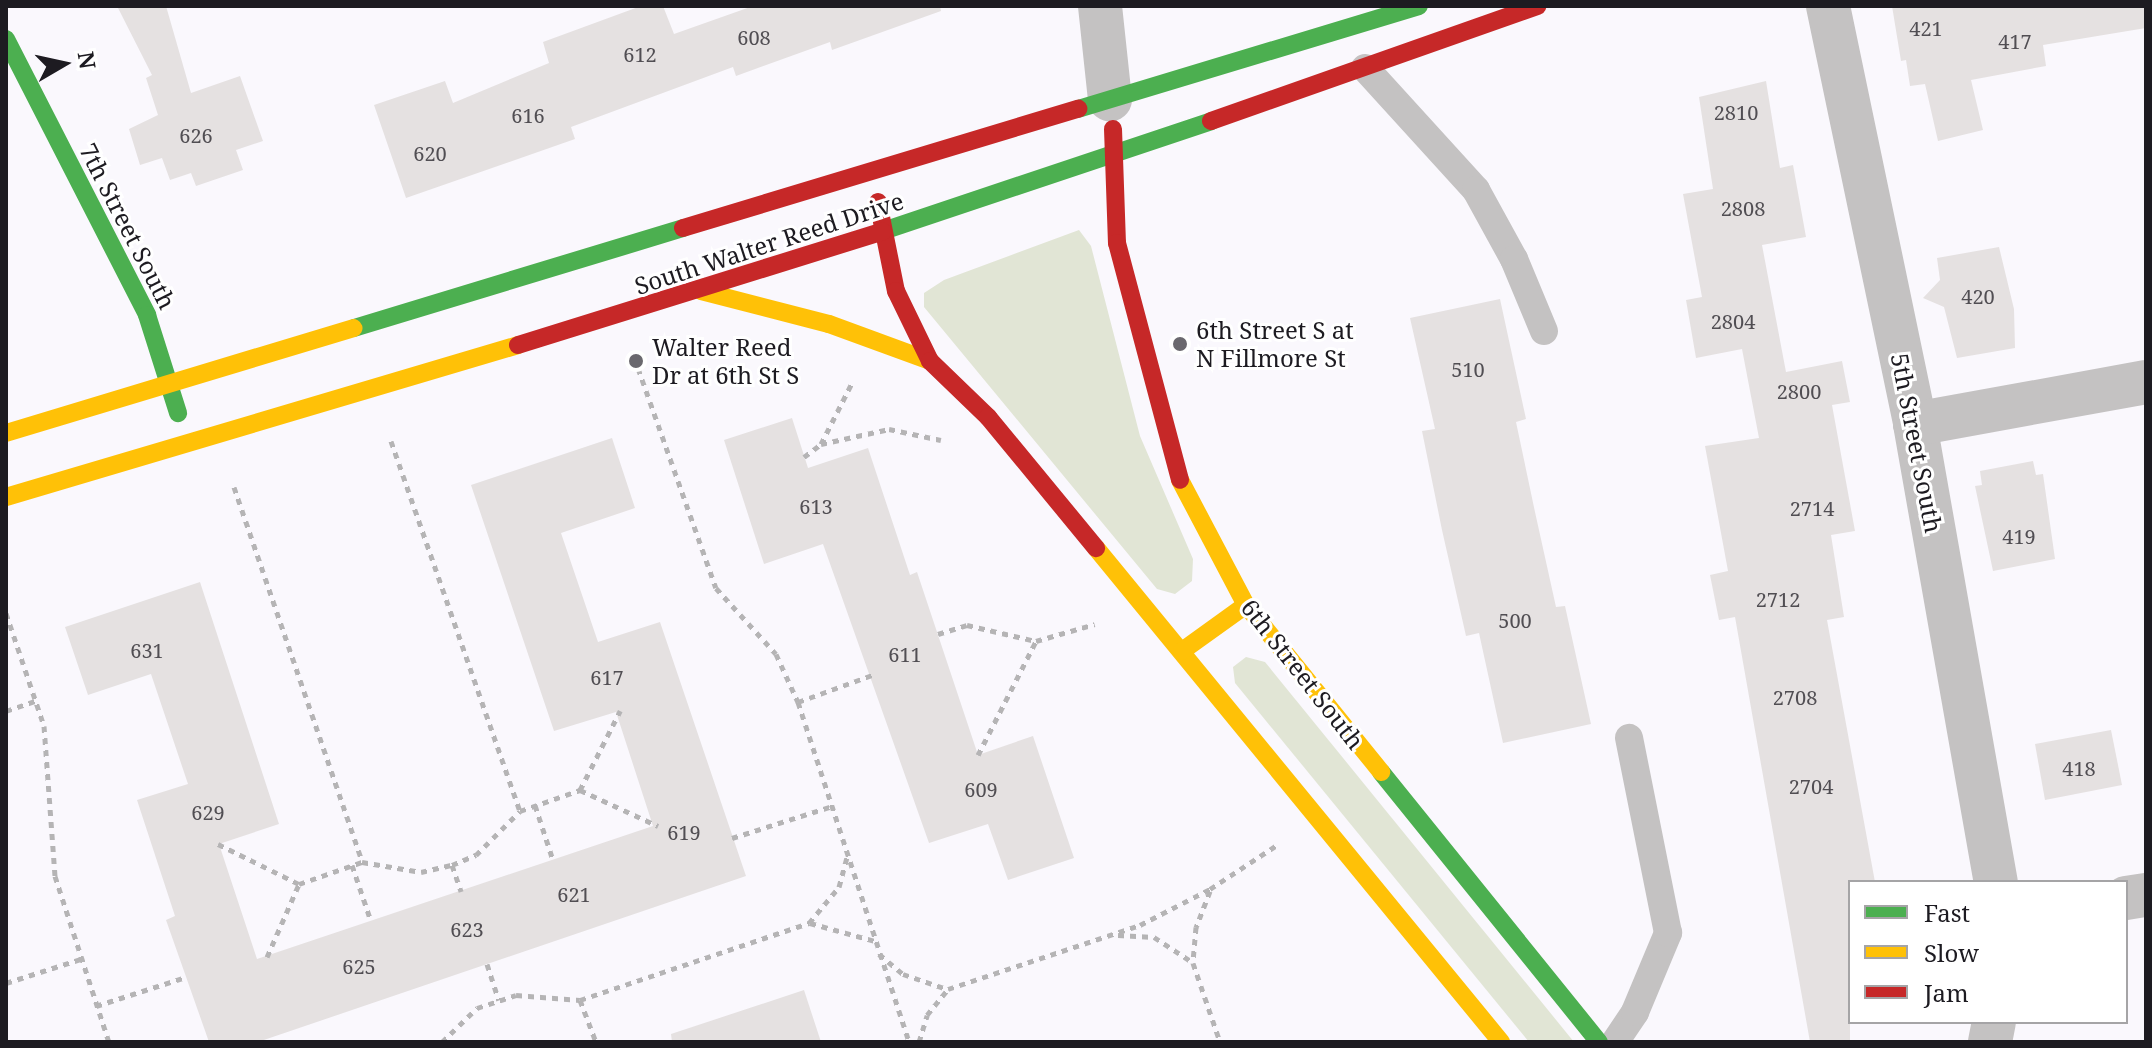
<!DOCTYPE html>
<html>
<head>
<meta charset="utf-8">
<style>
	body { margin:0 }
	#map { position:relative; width:2152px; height:1048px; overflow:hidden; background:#faf8fd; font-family:"Noto Serif",serif }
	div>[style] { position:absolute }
	.green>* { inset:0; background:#e1e5d5 }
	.building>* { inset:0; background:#e5e1e1 }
	.path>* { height:5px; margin-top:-2.5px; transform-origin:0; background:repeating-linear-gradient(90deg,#b5b4b5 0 6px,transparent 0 12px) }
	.lane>* { height:28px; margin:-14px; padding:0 14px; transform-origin:14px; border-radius:14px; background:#c4c2c2 }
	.street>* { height:44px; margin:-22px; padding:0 22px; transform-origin:22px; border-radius:22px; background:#c4c2c2 }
	.fast>* { height:18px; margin:-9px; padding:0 9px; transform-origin:9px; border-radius:9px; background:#4caf50 }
	.slow>* { height:18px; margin:-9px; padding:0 9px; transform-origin:9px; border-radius:9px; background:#ffc107 }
	.jam>* { height:18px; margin:-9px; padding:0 9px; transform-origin:9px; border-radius:9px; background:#c62828 }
	.dots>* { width:22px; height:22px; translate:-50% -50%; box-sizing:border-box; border:4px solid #fff; border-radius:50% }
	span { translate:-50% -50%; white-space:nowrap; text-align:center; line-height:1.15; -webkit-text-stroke:6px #fff; paint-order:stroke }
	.number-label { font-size:20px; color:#514e53 }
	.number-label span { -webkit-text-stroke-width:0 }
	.street-label { font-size:24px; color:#1d1b21 }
	.poi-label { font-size:24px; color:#1d1b21 }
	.left { translate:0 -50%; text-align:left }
	.frame { position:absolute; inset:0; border:8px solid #1d1b21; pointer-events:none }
	.legend { position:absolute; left:1848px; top:880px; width:280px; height:144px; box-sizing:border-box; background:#fff; border:2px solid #a5a4a6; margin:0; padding:10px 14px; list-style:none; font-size:24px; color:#1d1b21 }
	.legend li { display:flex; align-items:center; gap:16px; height:40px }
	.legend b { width:40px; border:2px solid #a5a4a6 }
	.north { position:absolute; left:24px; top:24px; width:80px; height:80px; -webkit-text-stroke:6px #fff; paint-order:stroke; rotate:81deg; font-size:22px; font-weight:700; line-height:32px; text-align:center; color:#1d1b21 }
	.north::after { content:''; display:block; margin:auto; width:28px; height:36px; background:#1d1b21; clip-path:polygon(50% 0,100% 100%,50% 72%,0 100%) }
</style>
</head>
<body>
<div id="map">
	<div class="green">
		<div style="clip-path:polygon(1079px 230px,1091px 246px,1140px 436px,1193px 559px,1192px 581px,1175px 594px,1157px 589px,924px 307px,924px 293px,944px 280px)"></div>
		<div style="clip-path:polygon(1246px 657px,1265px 662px,1574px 1042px,1529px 1042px,1235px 683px,1233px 667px)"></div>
	</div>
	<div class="building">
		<div style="clip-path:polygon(117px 6px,166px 6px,191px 93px,240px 76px,263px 141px,236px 150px,243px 170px,196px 186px,191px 173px,170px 180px,162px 158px,140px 165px,129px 129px,158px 115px,146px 78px,152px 75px)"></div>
		<div style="clip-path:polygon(641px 6px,663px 6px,674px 34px,753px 6px,940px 6px,941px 11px,832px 50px,830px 42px,736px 76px,733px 67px,571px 127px,575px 139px,406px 198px,374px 105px,445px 81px,453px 103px,549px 63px,543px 42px)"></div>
		<div style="clip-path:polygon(1892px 6px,2145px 6px,2146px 28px,2043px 45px,2046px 66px,1971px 80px,1983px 130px,1938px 141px,1925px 84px,1910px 86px,1906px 60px,1901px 61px)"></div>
		<div style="clip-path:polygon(1766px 81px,1780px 168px,1793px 165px,1806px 237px,1762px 245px,1786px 372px,1842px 361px,1850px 402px,1832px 405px,1855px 531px,1831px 535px,1844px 617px,1827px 620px,1875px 882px,1850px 882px,1850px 1042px,1810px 1042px,1735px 617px,1719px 620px,1710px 575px,1728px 571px,1705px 446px,1759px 438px,1742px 349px,1696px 358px,1686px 300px,1702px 297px,1683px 194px,1713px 189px,1699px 97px)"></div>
		<div style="clip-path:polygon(1999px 247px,2014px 309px,2015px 348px,1957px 358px,1944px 307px,1923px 298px,1940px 280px,1937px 258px)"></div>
		<div style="clip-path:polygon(1500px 299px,1526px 419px,1516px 422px,1535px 512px,1556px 607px,1565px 606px,1591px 724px,1503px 743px,1479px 633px,1466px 636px,1442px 530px,1422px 431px,1435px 429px,1410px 318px)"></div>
		<div style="clip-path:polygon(792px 418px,808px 468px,868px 448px,910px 575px,917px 572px,978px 755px,1033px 736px,1074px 858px,1008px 880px,988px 824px,929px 843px,823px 544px,764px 564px,724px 440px)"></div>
		<div style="clip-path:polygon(612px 438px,635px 508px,561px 533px,598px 642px,660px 622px,746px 876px,258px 1042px,209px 1042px,166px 920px,175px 916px,137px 800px,188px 784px,151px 674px,88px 695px,65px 627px,200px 582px,279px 824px,219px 844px,257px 959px,653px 826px,616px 712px,554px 731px,471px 485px)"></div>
		<div style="clip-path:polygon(2033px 461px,2036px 475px,2043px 474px,2055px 559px,1993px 571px,1975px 486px,1982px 485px,1980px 471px)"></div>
		<div style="clip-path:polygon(2111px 730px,2122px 785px,2045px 800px,2035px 744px)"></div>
		<div style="clip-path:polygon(804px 990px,821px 1042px,672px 1042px,671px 1034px)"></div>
	</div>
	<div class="path">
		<div style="left:638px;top:368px;width:233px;rotate:70.5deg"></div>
		<div style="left:716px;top:588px;width:89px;rotate:47.7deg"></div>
		<div style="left:776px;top:654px;width:53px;rotate:65.4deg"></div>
		<div style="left:798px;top:702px;width:358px;rotate:71.9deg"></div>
		<div style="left:391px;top:441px;width:392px;rotate:70.8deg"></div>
		<div style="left:821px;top:444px;width:70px;rotate:-12.4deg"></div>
		<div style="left:889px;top:429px;width:53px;rotate:11.9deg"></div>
		<div style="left:804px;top:457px;width:21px;rotate:-37deg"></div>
		<div style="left:821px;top:444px;width:71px;rotate:-63.1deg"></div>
		<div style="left:234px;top:487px;width:395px;rotate:71.1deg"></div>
		<div style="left:6px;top:613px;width:119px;rotate:71.4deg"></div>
		<div style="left:44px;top:726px;width:150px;rotate:85.8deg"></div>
		<div style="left:55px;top:876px;width:175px;rotate:72deg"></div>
		<div style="left:938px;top:634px;width:30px;rotate:-17deg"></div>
		<div style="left:967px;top:625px;width:71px;rotate:13.1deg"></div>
		<div style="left:1036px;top:641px;width:61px;rotate:-16.1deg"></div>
		<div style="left:798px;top:702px;width:79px;rotate:-20deg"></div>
		<div style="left:6px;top:711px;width:31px;rotate:-19deg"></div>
		<div style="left:978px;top:755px;width:128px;rotate:-63deg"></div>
		<div style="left:580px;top:790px;width:89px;rotate:-63.1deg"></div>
		<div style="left:535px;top:805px;width:58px;rotate:71.9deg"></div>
		<div style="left:732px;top:838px;width:106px;rotate:-17.6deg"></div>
		<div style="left:218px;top:844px;width:90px;rotate:26.3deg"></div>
		<div style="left:299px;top:884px;width:67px;rotate:-19.2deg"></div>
		<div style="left:362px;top:862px;width:60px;rotate:9.6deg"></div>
		<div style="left:421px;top:872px;width:32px;rotate:-13deg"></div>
		<div style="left:452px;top:865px;width:26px;rotate:-23deg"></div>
		<div style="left:476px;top:855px;width:62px;rotate:-45deg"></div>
		<div style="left:520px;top:811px;width:64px;rotate:-19.3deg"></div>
		<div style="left:580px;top:790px;width:86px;rotate:24.8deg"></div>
		<div style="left:352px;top:865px;width:59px;rotate:71.3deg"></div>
		<div style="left:452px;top:865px;width:28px;rotate:71deg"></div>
		<div style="left:1210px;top:891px;width:39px;rotate:111deg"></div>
		<div style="left:1196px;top:927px;width:36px;rotate:95deg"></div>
		<div style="left:1193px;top:963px;width:83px;rotate:71.1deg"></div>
		<div style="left:810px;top:923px;width:67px;rotate:15.5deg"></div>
		<div style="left:1118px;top:935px;width:36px;rotate:3deg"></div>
		<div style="left:1154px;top:937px;width:45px;rotate:33.3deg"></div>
		<div style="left:879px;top:954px;width:31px;rotate:40deg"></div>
		<div style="left:903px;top:974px;width:46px;rotate:18.8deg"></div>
		<div style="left:267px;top:957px;width:80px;rotate:-66.3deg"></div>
		<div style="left:487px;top:964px;width:38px;rotate:72deg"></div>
		<div style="left:6px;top:983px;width:79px;rotate:-17.7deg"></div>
		<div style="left:580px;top:1000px;width:242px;rotate:-18.6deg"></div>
		<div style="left:809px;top:923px;width:47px;rotate:-50.2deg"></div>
		<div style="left:839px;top:887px;width:34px;rotate:-75deg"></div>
		<div style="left:96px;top:1006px;width:95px;rotate:-17.9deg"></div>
		<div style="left:442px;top:1042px;width:49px;rotate:-44.2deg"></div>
		<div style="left:477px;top:1008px;width:41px;rotate:-18.4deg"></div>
		<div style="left:516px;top:995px;width:64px;rotate:4.5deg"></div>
		<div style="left:580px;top:1000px;width:45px;rotate:69.1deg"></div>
		<div style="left:919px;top:1042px;width:28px;rotate:-73deg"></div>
		<div style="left:927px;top:1015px;width:33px;rotate:-51deg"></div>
		<div style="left:948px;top:989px;width:202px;rotate:-18.4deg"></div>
		<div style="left:1140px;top:925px;width:79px;rotate:-27.2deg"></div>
		<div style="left:1210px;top:889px;width:80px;rotate:-33.3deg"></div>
	</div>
	<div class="lane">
		<div style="left:1365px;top:68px;width:165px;rotate:47.7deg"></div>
		<div style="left:1476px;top:190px;width:79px;rotate:61.2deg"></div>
		<div style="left:1514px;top:259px;width:78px;rotate:67.4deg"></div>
		<div style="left:1615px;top:1042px;width:36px;rotate:-56deg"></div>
		<div style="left:1635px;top:1012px;width:86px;rotate:-67.3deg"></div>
		<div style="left:1668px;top:933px;width:199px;rotate:-101.3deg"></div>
	</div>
	<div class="street">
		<div style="left:1100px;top:6px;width:94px;rotate:83.9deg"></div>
		<div style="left:1828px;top:6px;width:427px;rotate:78.2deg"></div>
		<div style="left:1915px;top:424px;width:465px;rotate:80deg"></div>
		<div style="left:1915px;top:424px;width:235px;rotate:-10.3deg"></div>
		<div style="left:2126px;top:898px;width:20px;rotate:-9deg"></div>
		<div style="left:1990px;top:1042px;width:20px;rotate:-79deg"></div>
	</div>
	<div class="fast">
		<div style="left:6px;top:39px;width:310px;rotate:62.9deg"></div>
		<div style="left:147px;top:315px;width:103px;rotate:72.4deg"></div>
		<div style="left:1078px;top:109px;width:356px;rotate:-16.8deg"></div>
		<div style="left:883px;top:231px;width:346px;rotate:-18.5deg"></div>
		<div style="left:354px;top:328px;width:344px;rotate:-16.9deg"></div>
		<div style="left:1381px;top:772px;width:347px;rotate:51.1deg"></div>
	</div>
	<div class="slow">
		<div style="left:701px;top:291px;width:132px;rotate:14.5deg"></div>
		<div style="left:829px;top:324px;width:108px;rotate:20.1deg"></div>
		<div style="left:6px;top:433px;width:363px;rotate:-16.8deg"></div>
		<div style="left:1180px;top:480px;width:141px;rotate:62.2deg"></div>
		<div style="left:1246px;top:605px;width:215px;rotate:51deg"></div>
		<div style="left:6px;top:497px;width:534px;rotate:-16.53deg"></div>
		<div style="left:1096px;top:548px;width:639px;rotate:50.65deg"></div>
		<div style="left:1182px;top:651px;width:79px;rotate:-35.7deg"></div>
	</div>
	<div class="jam">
		<div style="left:1211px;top:121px;width:346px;rotate:-19.4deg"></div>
		<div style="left:1113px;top:129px;width:114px;rotate:88deg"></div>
		<div style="left:1117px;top:243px;width:245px;rotate:75.1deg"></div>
		<div style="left:878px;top:202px;width:91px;rotate:78.6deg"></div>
		<div style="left:896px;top:291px;width:78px;rotate:64.1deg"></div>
		<div style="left:930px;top:361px;width:81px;rotate:44deg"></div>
		<div style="left:988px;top:417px;width:170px;rotate:50.5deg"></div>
		<div style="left:683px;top:228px;width:413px;rotate:-16.8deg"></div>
		<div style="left:518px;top:345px;width:382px;rotate:-17.3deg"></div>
	</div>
	<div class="dots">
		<div style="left:1180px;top:344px;background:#6a686e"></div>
		<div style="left:636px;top:361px;background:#6a686e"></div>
	</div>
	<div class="number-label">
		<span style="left:1926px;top:28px">421</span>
		<span style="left:754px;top:37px">608</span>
		<span style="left:2015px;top:41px">417</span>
		<span style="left:640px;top:54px">612</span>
		<span style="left:1736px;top:112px">2810</span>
		<span style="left:528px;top:115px">616</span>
		<span style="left:196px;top:135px">626</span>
		<span style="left:430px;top:153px">620</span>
		<span style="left:1743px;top:208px">2808</span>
		<span style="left:1978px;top:296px">420</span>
		<span style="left:1733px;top:321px">2804</span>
		<span style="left:1468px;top:369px">510</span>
		<span style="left:1799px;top:391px">2800</span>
		<span style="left:816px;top:506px">613</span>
		<span style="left:1812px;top:508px">2714</span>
		<span style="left:2019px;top:536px">419</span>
		<span style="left:1778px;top:599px">2712</span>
		<span style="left:1515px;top:620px">500</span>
		<span style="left:147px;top:650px">631</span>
		<span style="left:905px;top:654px">611</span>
		<span style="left:607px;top:677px">617</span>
		<span style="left:1795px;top:697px">2708</span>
		<span style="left:2079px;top:768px">418</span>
		<span style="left:1811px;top:786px">2704</span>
		<span style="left:981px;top:789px">609</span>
		<span style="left:208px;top:812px">629</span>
		<span style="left:684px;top:832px">619</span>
		<span style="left:574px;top:894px">621</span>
		<span style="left:467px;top:929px">623</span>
		<span style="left:359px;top:966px">625</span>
	</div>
	<div class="street-label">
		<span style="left:128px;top:226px;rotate:63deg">7th Street South</span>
		<span style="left:769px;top:243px;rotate:-18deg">South Walter Reed Drive</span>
		<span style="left:1917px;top:443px;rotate:79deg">5th Street South</span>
		<span style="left:1303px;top:674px;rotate:52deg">6th Street South</span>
	</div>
	<div class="poi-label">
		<span class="left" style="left:1196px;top:344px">6th Street S at<br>N Fillmore St</span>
		<span class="left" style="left:652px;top:361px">Walter Reed<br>Dr at 6th St S</span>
	</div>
	<div class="frame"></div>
	<ul class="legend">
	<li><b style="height:10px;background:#4caf50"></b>Fast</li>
	<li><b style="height:10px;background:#ffc107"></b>Slow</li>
	<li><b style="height:10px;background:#c62828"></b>Jam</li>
	</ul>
	<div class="north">N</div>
</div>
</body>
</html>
